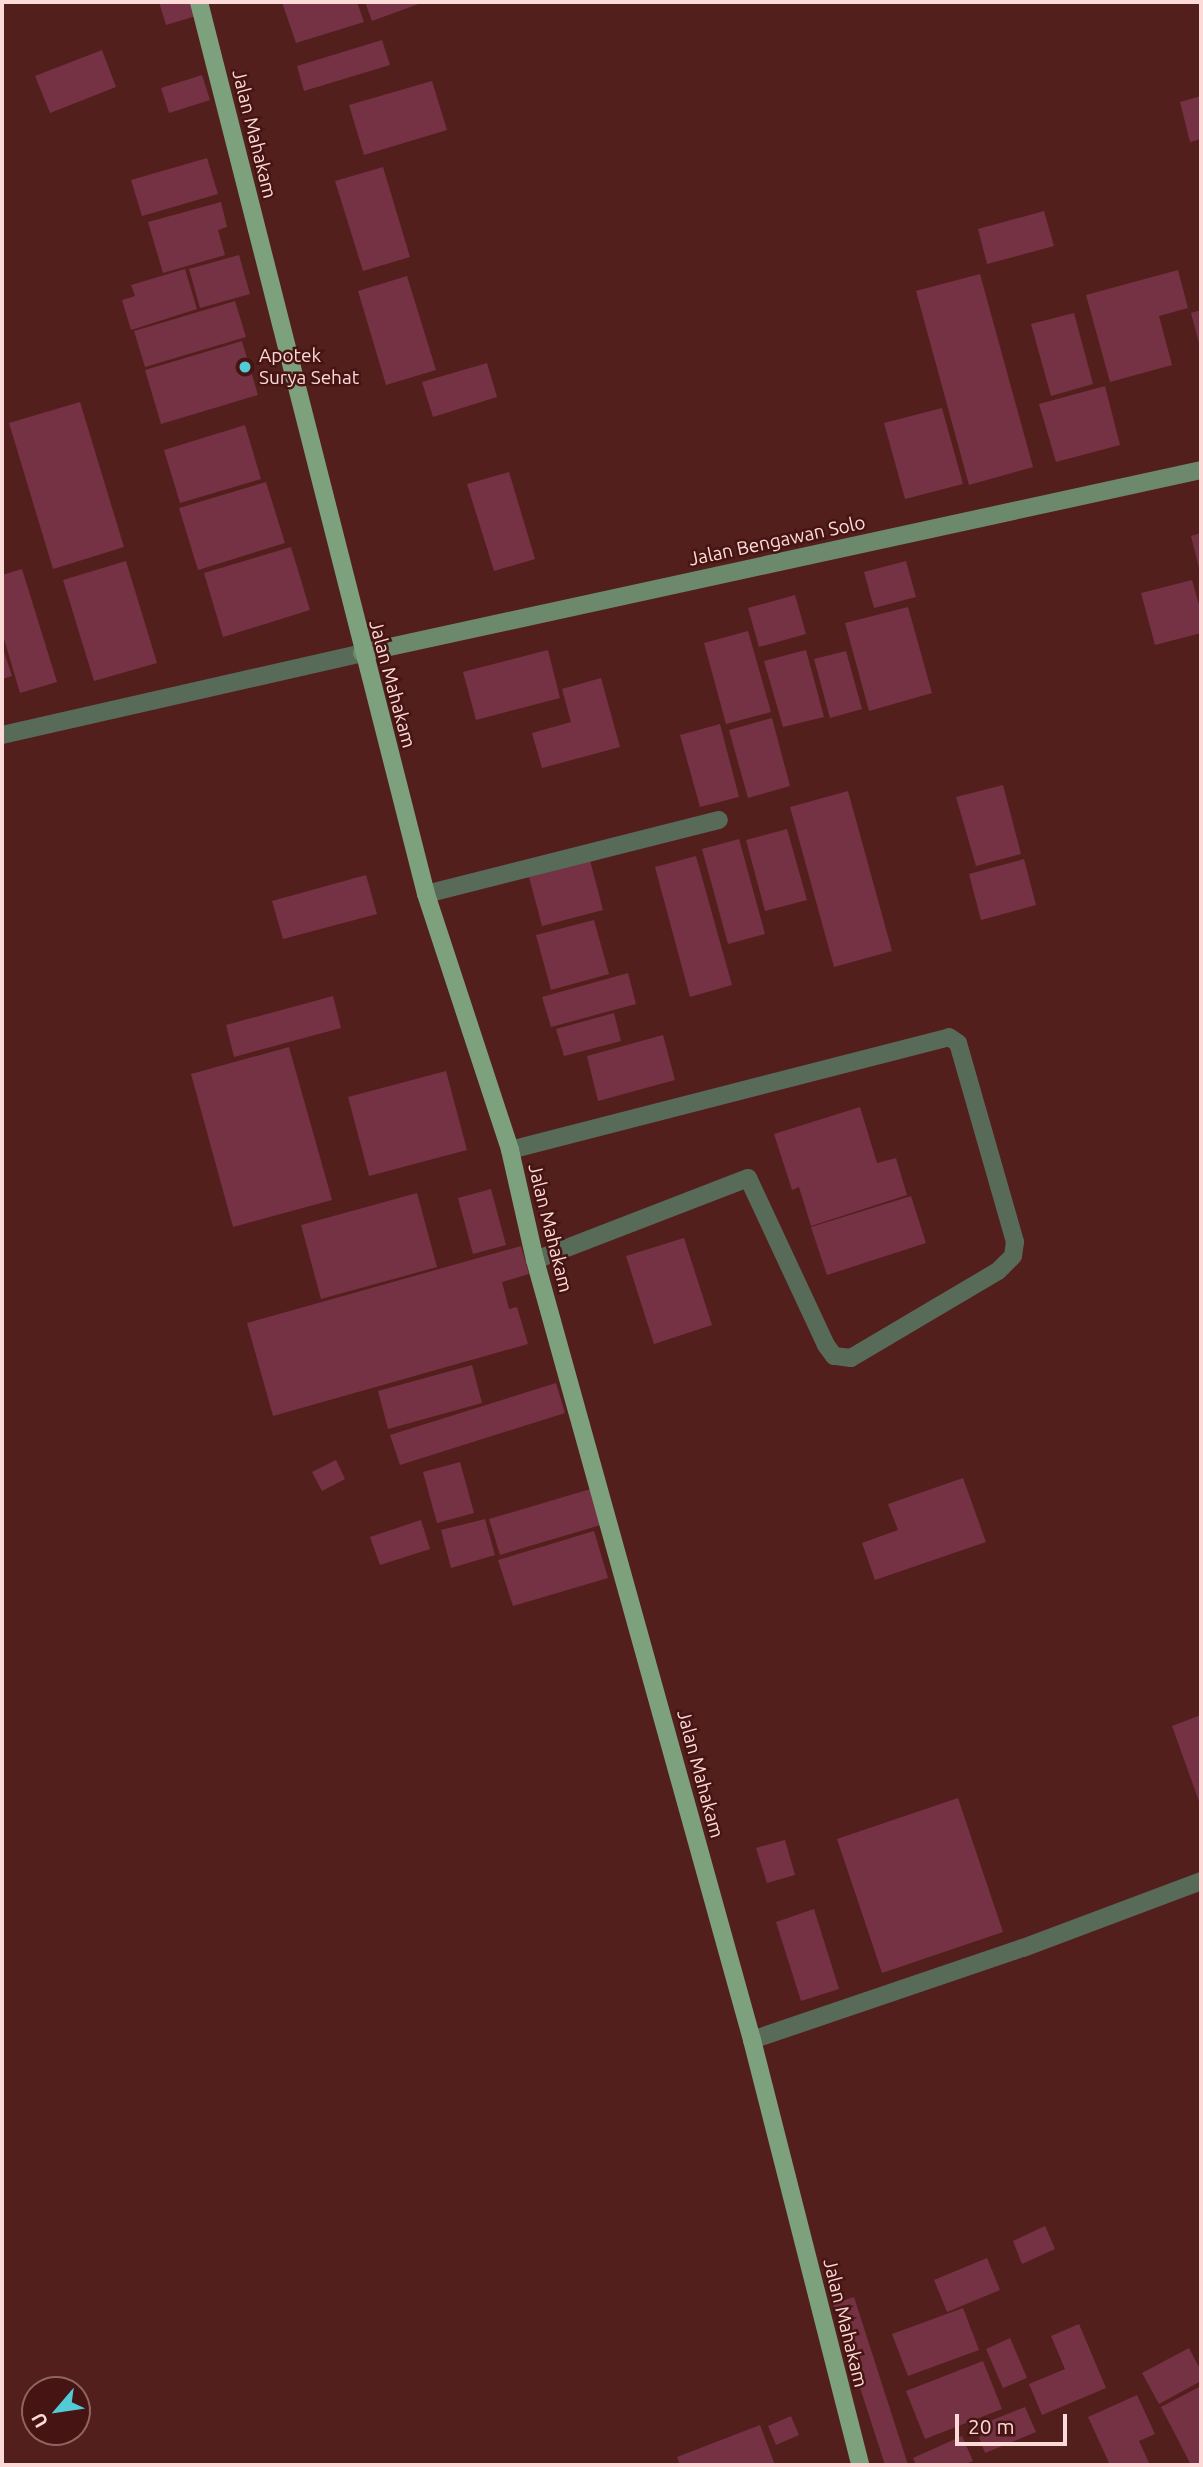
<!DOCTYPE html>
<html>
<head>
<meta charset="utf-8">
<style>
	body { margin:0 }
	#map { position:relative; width:1203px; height:2467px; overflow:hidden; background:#521f1d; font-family:Ubuntu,sans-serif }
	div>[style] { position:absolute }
	.building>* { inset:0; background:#753244 }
	.minor>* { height:18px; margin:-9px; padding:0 9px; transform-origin:9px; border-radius:9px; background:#586a58 }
	.secondary>* { height:18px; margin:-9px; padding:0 9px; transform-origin:9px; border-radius:9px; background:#6d896d }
	.primary>* { height:18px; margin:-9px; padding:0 9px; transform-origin:9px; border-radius:9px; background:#7da17d }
	.dots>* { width:19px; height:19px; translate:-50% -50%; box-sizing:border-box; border:4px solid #461513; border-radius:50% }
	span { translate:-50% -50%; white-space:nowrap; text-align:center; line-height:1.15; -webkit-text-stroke:5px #461513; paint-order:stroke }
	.street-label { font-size:19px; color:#fcdad7 }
	.poi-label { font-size:19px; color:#fcdad7 }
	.left { translate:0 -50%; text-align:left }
	.frame { position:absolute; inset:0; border:4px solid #fcdad7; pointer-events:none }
	.north { position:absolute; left:21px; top:2376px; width:70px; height:70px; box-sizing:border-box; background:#461513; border:2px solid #8f6461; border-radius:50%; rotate:241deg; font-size:19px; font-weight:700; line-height:28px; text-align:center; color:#fcdad7 }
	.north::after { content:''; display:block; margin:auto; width:24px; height:32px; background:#52cbd8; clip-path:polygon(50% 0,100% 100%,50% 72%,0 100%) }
	.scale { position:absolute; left:955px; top:2414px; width:112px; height:32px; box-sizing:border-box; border:4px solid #fcdad7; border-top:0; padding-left:9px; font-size:21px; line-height:24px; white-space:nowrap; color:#fcdad7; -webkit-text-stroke:5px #461513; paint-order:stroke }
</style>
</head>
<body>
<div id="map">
	<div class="building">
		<div style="clip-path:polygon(159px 2px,191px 2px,196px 16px,166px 25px)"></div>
		<div style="clip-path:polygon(282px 2px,357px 2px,364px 22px,296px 43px)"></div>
		<div style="clip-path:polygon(365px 2px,424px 2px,372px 21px)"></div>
		<div style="clip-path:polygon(382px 40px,390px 65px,304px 91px,297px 66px)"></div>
		<div style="clip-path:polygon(102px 50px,116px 87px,50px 113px,35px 76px)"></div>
		<div style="clip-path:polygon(202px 75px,210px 100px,169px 113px,161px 88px)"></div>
		<div style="clip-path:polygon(432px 81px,447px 130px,364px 155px,349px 105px)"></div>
		<div style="clip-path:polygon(1201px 96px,1201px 139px,1190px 142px,1180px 102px)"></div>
		<div style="clip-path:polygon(207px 158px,218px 194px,142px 216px,131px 180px)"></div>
		<div style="clip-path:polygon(383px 167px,410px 257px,363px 271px,335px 181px)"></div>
		<div style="clip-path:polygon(221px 202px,227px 227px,218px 230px,225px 255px,163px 273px,148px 222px)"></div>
		<div style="clip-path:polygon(1044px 211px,1054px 246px,987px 264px,978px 229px)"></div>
		<div style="clip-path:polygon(239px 255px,250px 294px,200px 308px,189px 269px)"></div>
		<div style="clip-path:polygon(185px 269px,197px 309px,131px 330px,122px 300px,135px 296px,131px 285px)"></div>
		<div style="clip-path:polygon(1178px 270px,1188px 308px,1159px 316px,1172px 365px,1110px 382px,1086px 295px)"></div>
		<div style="clip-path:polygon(980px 274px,1033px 467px,969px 485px,916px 291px)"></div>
		<div style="clip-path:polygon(407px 276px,436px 370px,386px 385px,358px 291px)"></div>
		<div style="clip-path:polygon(235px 301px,246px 337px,145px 367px,134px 331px)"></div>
		<div style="clip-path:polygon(1201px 310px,1201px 347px,1200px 347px,1191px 313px)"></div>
		<div style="clip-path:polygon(1074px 313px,1093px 384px,1051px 396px,1031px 324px)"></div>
		<div style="clip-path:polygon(242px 341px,258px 395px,161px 424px,145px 370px)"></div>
		<div style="clip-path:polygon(487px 363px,497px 397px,433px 417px,422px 382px)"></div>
		<div style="clip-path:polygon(1105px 386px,1120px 445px,1056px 462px,1039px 404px)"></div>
		<div style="clip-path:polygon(80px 402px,124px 547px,53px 569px,9px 423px)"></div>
		<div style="clip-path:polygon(942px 408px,963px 484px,905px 499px,884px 423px)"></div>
		<div style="clip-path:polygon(245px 425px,261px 479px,180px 503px,164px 450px)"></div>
		<div style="clip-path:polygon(509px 472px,535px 559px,494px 571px,467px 484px)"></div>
		<div style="clip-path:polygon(266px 482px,285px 543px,198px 570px,179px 508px)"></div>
		<div style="clip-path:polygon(1201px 533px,1201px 572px,1200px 572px,1191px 536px)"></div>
		<div style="clip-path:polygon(291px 547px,310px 610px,223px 637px,204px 573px)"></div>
		<div style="clip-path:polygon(126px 561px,157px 663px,94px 681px,63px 580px)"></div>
		<div style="clip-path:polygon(906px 561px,916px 597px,874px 608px,864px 572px)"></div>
		<div style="clip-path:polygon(22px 569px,57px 682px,20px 693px,2px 632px,2px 575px)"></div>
		<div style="clip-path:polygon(1192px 580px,1201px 612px,1201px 633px,1155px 645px,1141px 593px)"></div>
		<div style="clip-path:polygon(795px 595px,806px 634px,759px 647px,748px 608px)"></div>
		<div style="clip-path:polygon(908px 607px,932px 693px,869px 711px,845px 623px)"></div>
		<div style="clip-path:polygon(748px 631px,771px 712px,726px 724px,704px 643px)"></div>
		<div style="clip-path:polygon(2px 646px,12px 676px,2px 679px)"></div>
		<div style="clip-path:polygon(548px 650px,560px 698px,476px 720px,463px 672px)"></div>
		<div style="clip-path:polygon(806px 650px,824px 717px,783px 727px,764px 661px)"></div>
		<div style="clip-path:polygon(846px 651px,862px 709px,830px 718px,814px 659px)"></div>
		<div style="clip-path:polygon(601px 678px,620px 747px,542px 768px,532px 733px,571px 722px,562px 689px)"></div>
		<div style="clip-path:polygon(772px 718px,790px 786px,748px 798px,729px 730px)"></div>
		<div style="clip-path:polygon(720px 724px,739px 797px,700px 807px,680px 735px)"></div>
		<div style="clip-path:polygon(1003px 785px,1021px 854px,976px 866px,956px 797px)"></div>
		<div style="clip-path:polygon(848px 791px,892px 951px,834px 967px,790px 807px)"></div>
		<div style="clip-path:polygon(787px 829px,807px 900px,765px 911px,746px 840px)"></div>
		<div style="clip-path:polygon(739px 839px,765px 934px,728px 944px,702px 849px)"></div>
		<div style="clip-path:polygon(696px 856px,732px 985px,690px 997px,655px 867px)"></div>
		<div style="clip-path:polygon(1024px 859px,1036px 905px,981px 920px,969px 874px)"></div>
		<div style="clip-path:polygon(590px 860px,603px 910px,542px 926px,529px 877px)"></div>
		<div style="clip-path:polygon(366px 875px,377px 914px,283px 939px,272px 901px)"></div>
		<div style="clip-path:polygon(594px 920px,609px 974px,551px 990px,536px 935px)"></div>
		<div style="clip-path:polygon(628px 973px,636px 1004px,551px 1027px,542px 997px)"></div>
		<div style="clip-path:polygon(333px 996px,341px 1028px,234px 1057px,226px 1025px)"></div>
		<div style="clip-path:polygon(614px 1013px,621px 1041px,564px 1056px,556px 1029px)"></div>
		<div style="clip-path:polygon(663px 1035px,675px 1080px,598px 1101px,587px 1056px)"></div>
		<div style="clip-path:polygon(289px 1047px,332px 1200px,233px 1227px,191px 1074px)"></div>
		<div style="clip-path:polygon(446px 1071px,467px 1150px,369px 1176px,348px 1097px)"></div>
		<div style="clip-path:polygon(860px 1107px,877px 1163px,896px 1158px,907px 1195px,811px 1226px,799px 1187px,792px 1190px,774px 1134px)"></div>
		<div style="clip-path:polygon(491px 1189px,506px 1245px,473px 1254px,458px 1198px)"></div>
		<div style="clip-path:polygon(417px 1193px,437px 1267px,321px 1299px,301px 1225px)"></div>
		<div style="clip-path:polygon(911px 1196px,926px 1243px,827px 1275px,811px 1227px)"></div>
		<div style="clip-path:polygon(684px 1238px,712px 1325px,654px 1344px,626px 1256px)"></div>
		<div style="clip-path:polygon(521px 1246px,529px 1274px,502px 1282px,509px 1309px,517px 1307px,528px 1344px,273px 1416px,247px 1323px)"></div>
		<div style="clip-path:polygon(472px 1365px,482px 1403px,388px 1429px,378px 1391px)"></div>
		<div style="clip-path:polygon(556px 1383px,565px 1413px,400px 1465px,390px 1435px)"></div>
		<div style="clip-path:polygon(336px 1460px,345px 1479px,322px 1491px,312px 1472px)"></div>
		<div style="clip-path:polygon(460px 1462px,474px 1513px,437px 1523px,423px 1472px)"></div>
		<div style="clip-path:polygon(963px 1478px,986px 1542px,875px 1580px,862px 1543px,898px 1530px,888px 1504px)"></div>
		<div style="clip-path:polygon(594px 1488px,604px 1524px,500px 1555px,489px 1519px)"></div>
		<div style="clip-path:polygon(485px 1519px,495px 1555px,451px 1568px,441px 1530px)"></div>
		<div style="clip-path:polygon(421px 1520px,430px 1549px,380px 1565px,370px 1537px)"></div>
		<div style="clip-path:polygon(594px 1531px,608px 1578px,513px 1606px,498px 1560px)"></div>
		<div style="clip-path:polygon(1201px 1715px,1201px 1807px,1172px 1726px)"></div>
		<div style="clip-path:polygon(958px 1798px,1003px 1932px,882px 1973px,837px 1839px)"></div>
		<div style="clip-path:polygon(785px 1840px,795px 1875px,767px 1883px,756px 1848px)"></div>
		<div style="clip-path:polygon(814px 1909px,839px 1989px,801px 2001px,776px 1922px)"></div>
		<div style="clip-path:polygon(1045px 2226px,1055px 2249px,1022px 2264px,1013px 2241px)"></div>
		<div style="clip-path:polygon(987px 2258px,1000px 2290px,947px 2312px,934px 2280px)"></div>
		<div style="clip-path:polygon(854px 2297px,908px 2465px,885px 2465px,833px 2304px)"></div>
		<div style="clip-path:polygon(963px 2308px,979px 2350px,908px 2376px,892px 2334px)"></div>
		<div style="clip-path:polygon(1079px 2324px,1106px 2388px,1042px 2415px,1029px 2384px,1065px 2369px,1051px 2336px)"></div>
		<div style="clip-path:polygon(1010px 2338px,1027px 2378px,1003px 2388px,986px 2349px)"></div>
		<div style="clip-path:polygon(1189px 2348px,1201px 2371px,1201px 2381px,1159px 2404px,1142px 2373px)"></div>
		<div style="clip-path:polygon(983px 2361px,1002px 2409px,925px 2439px,906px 2391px)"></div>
		<div style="clip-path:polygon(1201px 2386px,1201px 2464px,1191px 2465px,1161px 2407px)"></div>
		<div style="clip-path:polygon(1137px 2395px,1155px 2434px,1139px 2441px,1150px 2465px,1110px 2465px,1088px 2417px)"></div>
		<div style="clip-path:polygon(1025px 2407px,1036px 2432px,985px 2453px,975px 2427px)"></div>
		<div style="clip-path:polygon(791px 2416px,799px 2435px,776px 2445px,768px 2426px)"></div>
		<div style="clip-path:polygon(760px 2425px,775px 2465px,680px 2465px,677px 2457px)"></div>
		<div style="clip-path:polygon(962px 2436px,973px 2461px,963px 2465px,916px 2465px,913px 2458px)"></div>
	</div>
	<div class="minor">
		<div style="left:2px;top:735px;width:369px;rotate:-12.8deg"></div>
		<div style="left:426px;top:894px;width:302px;rotate:-14.2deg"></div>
		<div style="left:510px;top:1150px;width:453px;rotate:-14.4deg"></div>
		<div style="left:949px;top:1037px;width:11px;rotate:34deg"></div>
		<div style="left:958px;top:1043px;width:207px;rotate:74deg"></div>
		<div style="left:1015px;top:1242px;width:14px;rotate:98deg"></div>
		<div style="left:1013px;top:1256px;width:21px;rotate:135deg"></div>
		<div style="left:998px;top:1271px;width:171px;rotate:149.4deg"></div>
		<div style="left:851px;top:1358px;width:17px;rotate:-173deg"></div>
		<div style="left:834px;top:1356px;width:14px;rotate:-126deg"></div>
		<div style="left:826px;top:1345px;width:184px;rotate:-115deg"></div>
		<div style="left:748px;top:1178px;width:228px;rotate:158.9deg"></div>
		<div style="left:752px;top:2040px;width:286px;rotate:-18.8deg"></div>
		<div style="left:1023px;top:1948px;width:190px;rotate:-20.6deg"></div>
	</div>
	<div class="secondary">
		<div style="left:362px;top:653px;width:859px;rotate:-12.3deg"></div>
	</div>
	<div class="primary">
		<div style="left:199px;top:2px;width:920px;rotate:75.72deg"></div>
		<div style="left:426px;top:894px;width:269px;rotate:71.8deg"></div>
		<div style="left:510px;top:1150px;width:113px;rotate:77.2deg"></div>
		<div style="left:535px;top:1260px;width:810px;rotate:74.45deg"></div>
		<div style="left:752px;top:2040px;width:439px;rotate:75.7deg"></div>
	</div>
	<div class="dots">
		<div style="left:245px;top:367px;background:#52cbd8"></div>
	</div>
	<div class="street-label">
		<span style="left:254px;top:134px;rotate:76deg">Jalan Mahakam</span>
		<span style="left:777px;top:541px;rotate:-12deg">Jalan Bengawan Solo</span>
		<span style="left:392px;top:684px;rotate:75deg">Jalan Mahakam</span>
		<span style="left:550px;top:1228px;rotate:76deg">Jalan Mahakam</span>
		<span style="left:700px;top:1774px;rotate:75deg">Jalan Mahakam</span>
		<span style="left:845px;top:2323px;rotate:76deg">Jalan Mahakam</span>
	</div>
	<div class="poi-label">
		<span class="left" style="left:259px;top:367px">Apotek<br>Surya Sehat</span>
	</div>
	<div class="frame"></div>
	<div class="north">U</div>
	<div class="scale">20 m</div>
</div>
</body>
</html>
